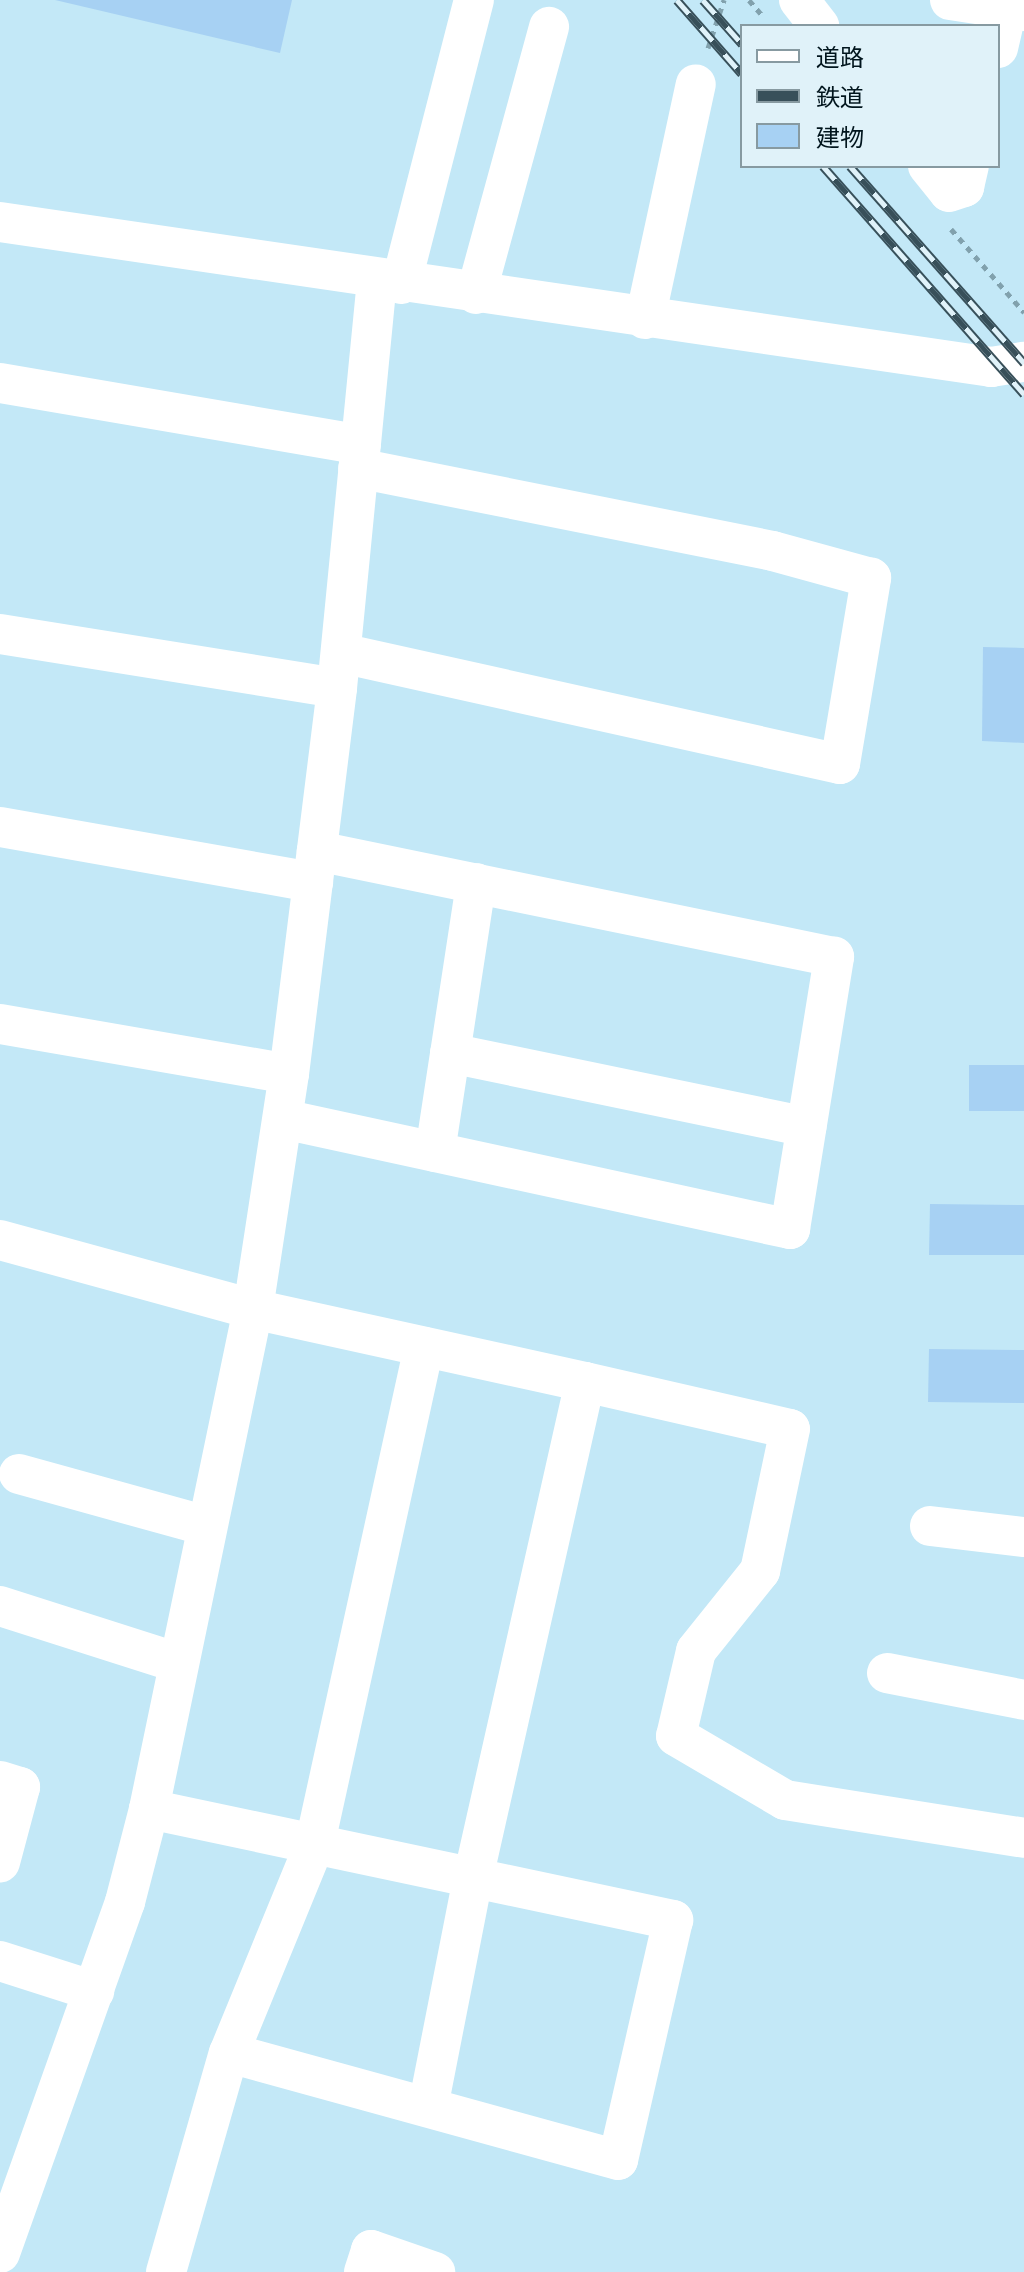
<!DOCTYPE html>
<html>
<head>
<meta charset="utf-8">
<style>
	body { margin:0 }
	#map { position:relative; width:1024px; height:2272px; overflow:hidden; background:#c3e8f7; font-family:"Titillium Web","Noto Sans JP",sans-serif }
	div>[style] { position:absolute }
	.building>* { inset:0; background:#a7d1f3 }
	.path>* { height:5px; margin-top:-2.5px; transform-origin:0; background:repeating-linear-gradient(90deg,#81a1ad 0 6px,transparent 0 12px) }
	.minor>* { height:40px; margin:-20px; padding:0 20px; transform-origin:20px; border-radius:20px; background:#fff }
	.rail>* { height:9px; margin-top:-4.5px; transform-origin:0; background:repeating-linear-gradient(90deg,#e0f2f9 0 18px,#38505a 0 36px); box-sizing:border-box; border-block:2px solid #38505a }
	span { translate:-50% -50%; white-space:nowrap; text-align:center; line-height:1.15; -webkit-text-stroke:6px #e0f2f9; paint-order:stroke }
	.legend { position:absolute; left:740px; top:24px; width:260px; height:144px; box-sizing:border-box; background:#e0f2f9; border:2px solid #879aa1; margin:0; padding:10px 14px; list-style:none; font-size:24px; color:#01151d }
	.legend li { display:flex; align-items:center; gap:16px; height:40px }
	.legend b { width:40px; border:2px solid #879aa1 }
</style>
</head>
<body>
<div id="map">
	<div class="building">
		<div style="clip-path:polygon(55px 0,292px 0,280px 53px)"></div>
		<div style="clip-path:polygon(983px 647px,1024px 648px,1024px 743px,982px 741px)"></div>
		<div style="clip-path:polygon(969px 1065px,1024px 1065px,1024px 1111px,969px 1111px)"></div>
		<div style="clip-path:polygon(930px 1204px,1024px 1205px,1024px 1255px,929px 1255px)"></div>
		<div style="clip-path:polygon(929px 1349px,1024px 1350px,1024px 1403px,928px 1402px)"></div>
	</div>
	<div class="path">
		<div style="left:749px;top:0;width:21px;rotate:49deg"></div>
		<div style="left:708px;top:48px;width:51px;rotate:-71.6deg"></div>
		<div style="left:951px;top:229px;width:111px;rotate:48.7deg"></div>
	</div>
	<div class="minor">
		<div style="left:799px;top:0;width:33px;rotate:52deg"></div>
		<div style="left:950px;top:0;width:75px;rotate:8.5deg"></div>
		<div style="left:998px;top:48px;width:40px;rotate:-77deg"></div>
		<div style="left:928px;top:166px;width:33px;rotate:51deg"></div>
		<div style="left:949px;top:192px;width:16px;rotate:-18deg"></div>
		<div style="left:964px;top:187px;width:22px;rotate:-77deg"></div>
		<div style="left:0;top:222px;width:1002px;rotate:8.32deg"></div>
		<div style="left:991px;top:367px;width:33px;rotate:-9deg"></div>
		<div style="left:401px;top:284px;width:293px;rotate:-75.6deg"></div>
		<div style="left:476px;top:294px;width:277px;rotate:-74.7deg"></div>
		<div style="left:645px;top:319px;width:240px;rotate:-77.8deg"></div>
		<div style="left:0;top:383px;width:366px;rotate:9.7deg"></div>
		<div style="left:0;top:634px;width:341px;rotate:9.1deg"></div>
		<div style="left:341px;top:653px;width:511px;rotate:12.54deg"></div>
		<div style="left:840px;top:764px;width:189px;rotate:-80.5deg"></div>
		<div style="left:871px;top:578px;width:102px;rotate:-164.6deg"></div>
		<div style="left:773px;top:551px;width:423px;rotate:-168.7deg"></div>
		<div style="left:0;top:827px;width:318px;rotate:10deg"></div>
		<div style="left:0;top:1024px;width:293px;rotate:9.8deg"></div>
		<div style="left:450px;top:1053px;width:364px;rotate:11.7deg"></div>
		<div style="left:283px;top:1119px;width:519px;rotate:12.24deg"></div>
		<div style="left:790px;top:1229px;width:276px;rotate:-80.8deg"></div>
		<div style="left:834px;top:957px;width:528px;rotate:-168.41deg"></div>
		<div style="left:435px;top:1152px;width:272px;rotate:-81.3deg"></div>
		<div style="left:0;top:1240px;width:262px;rotate:15.3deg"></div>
		<div style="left:253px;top:1309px;width:340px;rotate:12.4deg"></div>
		<div style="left:585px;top:1382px;width:508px;rotate:102.72deg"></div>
		<div style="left:473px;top:1878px;width:233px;rotate:101.1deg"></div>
		<div style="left:585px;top:1382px;width:210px;rotate:12.9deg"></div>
		<div style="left:790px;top:1429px;width:145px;rotate:101.9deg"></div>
		<div style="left:760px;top:1571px;width:102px;rotate:128.7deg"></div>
		<div style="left:696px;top:1651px;width:87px;rotate:103.2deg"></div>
		<div style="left:676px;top:1736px;width:126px;rotate:30.4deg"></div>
		<div style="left:785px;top:1800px;width:242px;rotate:9deg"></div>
		<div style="left:19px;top:1474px;width:194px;rotate:15.5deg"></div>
		<div style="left:930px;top:1526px;width:95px;rotate:6.7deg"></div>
		<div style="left:0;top:1606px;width:185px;rotate:17.7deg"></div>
		<div style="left:887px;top:1673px;width:140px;rotate:11.1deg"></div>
		<div style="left:0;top:1781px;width:21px;rotate:17deg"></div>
		<div style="left:20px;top:1787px;width:78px;rotate:104.9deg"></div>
		<div style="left:149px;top:1809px;width:536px;rotate:11.96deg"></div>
		<div style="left:673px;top:1920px;width:246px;rotate:102.9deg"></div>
		<div style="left:618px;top:2160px;width:403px;rotate:-164.6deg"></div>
		<div style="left:0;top:1961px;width:99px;rotate:17.7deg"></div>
		<div style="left:0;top:2253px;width:373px;rotate:-70.4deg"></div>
		<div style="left:125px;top:1902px;width:96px;rotate:-75.5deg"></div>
		<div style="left:149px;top:1809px;width:511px;rotate:-78.25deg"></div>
		<div style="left:253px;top:1309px;width:238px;rotate:-81.3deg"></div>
		<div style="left:289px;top:1074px;width:389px;rotate:-82.9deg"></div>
		<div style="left:337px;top:688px;width:409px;rotate:-84.4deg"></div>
		<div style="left:166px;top:2272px;width:228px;rotate:-74deg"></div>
		<div style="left:229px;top:2053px;width:227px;rotate:-67.7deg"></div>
		<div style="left:315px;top:1843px;width:508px;rotate:-77.61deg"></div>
		<div style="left:364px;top:2272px;width:23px;rotate:-72deg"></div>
		<div style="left:371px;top:2250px;width:68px;rotate:19deg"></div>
	</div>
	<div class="rail">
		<div style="left:677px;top:0;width:98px;rotate:48.7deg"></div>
		<div style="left:703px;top:0;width:59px;rotate:48.4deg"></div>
		<div style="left:823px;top:166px;width:304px;rotate:48.6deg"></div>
		<div style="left:850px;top:166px;width:263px;rotate:48.5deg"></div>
	</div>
	<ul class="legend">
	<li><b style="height:10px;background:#fff"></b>道路</li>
	<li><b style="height:10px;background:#38505a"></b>鉄道</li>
	<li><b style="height:22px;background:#a7d1f3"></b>建物</li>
	</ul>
</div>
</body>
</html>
